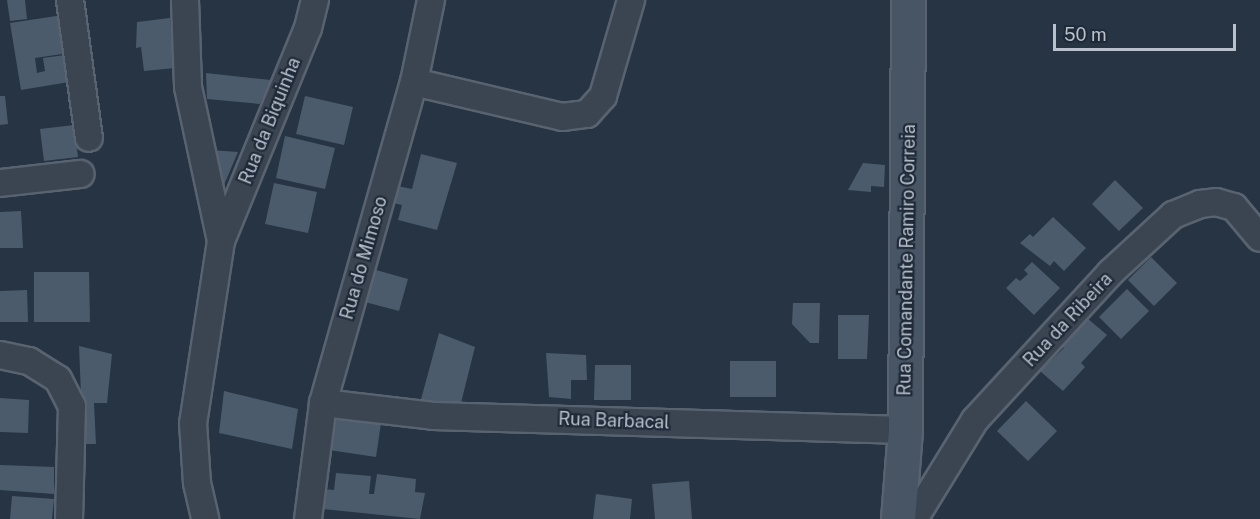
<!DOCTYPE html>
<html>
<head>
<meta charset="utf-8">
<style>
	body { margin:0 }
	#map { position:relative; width:1260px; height:519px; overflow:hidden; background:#263443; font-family:"Public Sans",sans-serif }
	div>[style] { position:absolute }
	.building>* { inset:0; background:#4c5b6c }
	.roads { filter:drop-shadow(2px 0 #596370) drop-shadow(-2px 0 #596370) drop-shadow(0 2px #596370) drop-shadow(0 -2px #596370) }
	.street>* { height:26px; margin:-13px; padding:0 13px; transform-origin:13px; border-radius:13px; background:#3b4552 }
	.secondary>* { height:33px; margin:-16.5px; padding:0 16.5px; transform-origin:16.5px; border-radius:16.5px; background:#485565 }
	span { translate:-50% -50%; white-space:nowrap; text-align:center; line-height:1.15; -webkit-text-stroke:4.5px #1f2a38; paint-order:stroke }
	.street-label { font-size:18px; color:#b8c0cc }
	.scale { position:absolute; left:1053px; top:24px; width:183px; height:27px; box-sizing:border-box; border:3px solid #b8c0cc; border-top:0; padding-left:8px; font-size:18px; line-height:21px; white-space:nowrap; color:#b8c0cc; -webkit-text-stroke:4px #1f2a38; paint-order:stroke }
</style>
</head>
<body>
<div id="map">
	<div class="building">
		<div style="clip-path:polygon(7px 0,25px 0,27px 19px,10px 21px)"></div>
		<div style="clip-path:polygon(63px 15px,69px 53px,35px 58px,37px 73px,45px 71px,43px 58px,65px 55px,69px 82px,21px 90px,10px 23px)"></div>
		<div style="clip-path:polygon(170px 18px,175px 68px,144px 71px,141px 47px,136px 48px,137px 22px)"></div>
		<div style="clip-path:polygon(206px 73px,271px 80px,260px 104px,207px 99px)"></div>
		<div style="clip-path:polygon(0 96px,5px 96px,8px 124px,0 125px)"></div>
		<div style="clip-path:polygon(305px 96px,353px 107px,344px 145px,296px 134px)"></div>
		<div style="clip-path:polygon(74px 125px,78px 157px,44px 161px,40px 129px)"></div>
		<div style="clip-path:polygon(285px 136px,335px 148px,325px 189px,276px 178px)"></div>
		<div style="clip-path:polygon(210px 150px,238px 152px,224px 185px,215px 186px)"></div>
		<div style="clip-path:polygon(421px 154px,457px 163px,437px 230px,398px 220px,402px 205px,389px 202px,393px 185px,412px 189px)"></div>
		<div style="clip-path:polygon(863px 163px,885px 165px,884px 187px,871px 186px,871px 192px,848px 190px)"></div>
		<div style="clip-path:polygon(1115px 180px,1143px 208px,1119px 231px,1092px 204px)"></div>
		<div style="clip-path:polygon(274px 183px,317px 192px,308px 233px,265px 224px)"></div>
		<div style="clip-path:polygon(21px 211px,23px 248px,0 248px,0 212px)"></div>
		<div style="clip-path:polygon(1053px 217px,1086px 248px,1064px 271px,1054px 261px,1050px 266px,1020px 243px,1030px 234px,1033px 237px)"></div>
		<div style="clip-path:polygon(1151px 257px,1177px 283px,1154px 306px,1128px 280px)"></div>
		<div style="clip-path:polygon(1032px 262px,1060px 288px,1034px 315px,1006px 288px,1016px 278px,1020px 281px,1028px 274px,1024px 270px)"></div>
		<div style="clip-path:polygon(369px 268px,408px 279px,399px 311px,361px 301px)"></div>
		<div style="clip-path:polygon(34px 272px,89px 272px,90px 322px,34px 322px)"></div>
		<div style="clip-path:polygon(1127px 289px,1149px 311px,1121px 339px,1099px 317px)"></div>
		<div style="clip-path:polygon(27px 290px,28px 322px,0 322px,0 291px)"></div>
		<div style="clip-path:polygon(793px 303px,820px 303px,819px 343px,810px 343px,792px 324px)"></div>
		<div style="clip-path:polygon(838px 315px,869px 315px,867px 359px,838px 359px)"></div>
		<div style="clip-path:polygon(1087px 318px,1107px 335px,1081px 363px,1085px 367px,1063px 391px,1040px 371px,1064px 348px,1060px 345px)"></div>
		<div style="clip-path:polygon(439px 333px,475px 347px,460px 407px,420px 403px)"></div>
		<div style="clip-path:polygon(79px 346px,112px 354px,107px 403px,94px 403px,96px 444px,83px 444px)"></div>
		<div style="clip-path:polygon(546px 353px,586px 355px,587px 380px,571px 380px,571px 399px,549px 397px)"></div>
		<div style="clip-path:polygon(730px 361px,776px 361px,776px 397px,730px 397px)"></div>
		<div style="clip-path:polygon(595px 365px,631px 365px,631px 400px,594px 400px)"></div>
		<div style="clip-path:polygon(224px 391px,298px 409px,292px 449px,219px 433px)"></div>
		<div style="clip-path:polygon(0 398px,29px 400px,28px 433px,0 432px)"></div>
		<div style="clip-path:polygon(1026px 401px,1057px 431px,1028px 461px,997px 431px)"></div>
		<div style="clip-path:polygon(334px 417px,381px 423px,376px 457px,329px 450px)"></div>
		<div style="clip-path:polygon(0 465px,54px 467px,54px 494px,0 490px)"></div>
		<div style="clip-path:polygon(336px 473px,371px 476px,369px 494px,374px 494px,377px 474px,416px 479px,415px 492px,425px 493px,420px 519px,323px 509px,325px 489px,334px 490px)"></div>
		<div style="clip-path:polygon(689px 481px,692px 519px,655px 519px,652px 484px)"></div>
		<div style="clip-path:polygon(596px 494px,632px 499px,630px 519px,593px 519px)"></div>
		<div style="clip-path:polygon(12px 496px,54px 499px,52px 519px,10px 519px)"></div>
	</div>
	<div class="roads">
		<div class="street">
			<div style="left:70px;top:0;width:139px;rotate:82.2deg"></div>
			<div style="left:185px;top:0;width:87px;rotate:88deg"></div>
			<div style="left:188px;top:87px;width:157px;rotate:77.9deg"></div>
			<div style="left:221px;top:241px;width:184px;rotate:98.7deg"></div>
			<div style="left:193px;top:423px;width:60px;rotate:86.2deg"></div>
			<div style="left:197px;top:483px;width:37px;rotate:77deg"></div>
			<div style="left:414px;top:82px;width:152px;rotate:13.3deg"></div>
			<div style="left:562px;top:117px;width:25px;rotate:-7deg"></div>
			<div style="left:587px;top:114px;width:24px;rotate:-48deg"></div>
			<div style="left:603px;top:96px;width:100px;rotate:-73.7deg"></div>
			<div style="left:0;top:183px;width:81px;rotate:-6.4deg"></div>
			<div style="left:221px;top:241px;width:230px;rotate:-67.8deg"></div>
			<div style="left:308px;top:28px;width:29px;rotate:-76deg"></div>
			<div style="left:0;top:355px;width:30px;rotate:12deg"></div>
			<div style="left:29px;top:361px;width:34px;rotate:32deg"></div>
			<div style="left:58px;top:379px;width:30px;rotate:63deg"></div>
			<div style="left:72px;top:406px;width:113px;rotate:91.5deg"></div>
			<div style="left:323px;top:403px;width:111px;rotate:6.7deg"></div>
			<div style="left:433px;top:416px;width:472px;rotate:1.7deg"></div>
			<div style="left:308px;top:519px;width:117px;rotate:-82.6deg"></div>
			<div style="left:323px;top:403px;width:334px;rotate:-74.2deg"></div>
			<div style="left:414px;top:82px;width:84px;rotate:-78.3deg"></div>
			<div style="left:914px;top:519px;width:116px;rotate:-58.4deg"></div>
			<div style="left:975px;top:420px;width:200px;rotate:-47.4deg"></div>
			<div style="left:1110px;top:273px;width:86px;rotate:-42.6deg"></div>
			<div style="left:1173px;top:215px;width:29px;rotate:-22deg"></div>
			<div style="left:1200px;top:204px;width:16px;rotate:-7deg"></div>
			<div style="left:1216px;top:202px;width:19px;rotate:16deg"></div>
			<div style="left:1234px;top:207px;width:40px;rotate:50deg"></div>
		</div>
		<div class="secondary">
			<div style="left:898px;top:519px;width:89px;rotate:-85.5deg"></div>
			<div style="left:905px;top:430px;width:430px;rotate:-89.6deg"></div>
		</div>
	</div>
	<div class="street-label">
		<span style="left:270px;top:121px;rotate:-68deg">Rua da Biquinha</span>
		<span style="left:364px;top:258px;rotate:-74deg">Rua do Mimoso</span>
		<span style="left:907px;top:260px;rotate:-89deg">Rua Comandante Ramiro Correia</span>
		<span style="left:1068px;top:320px;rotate:-47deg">Rua da Ribeira</span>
		<span style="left:614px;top:421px;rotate:2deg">Rua Barbacal</span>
	</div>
	<div class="scale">50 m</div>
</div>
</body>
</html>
